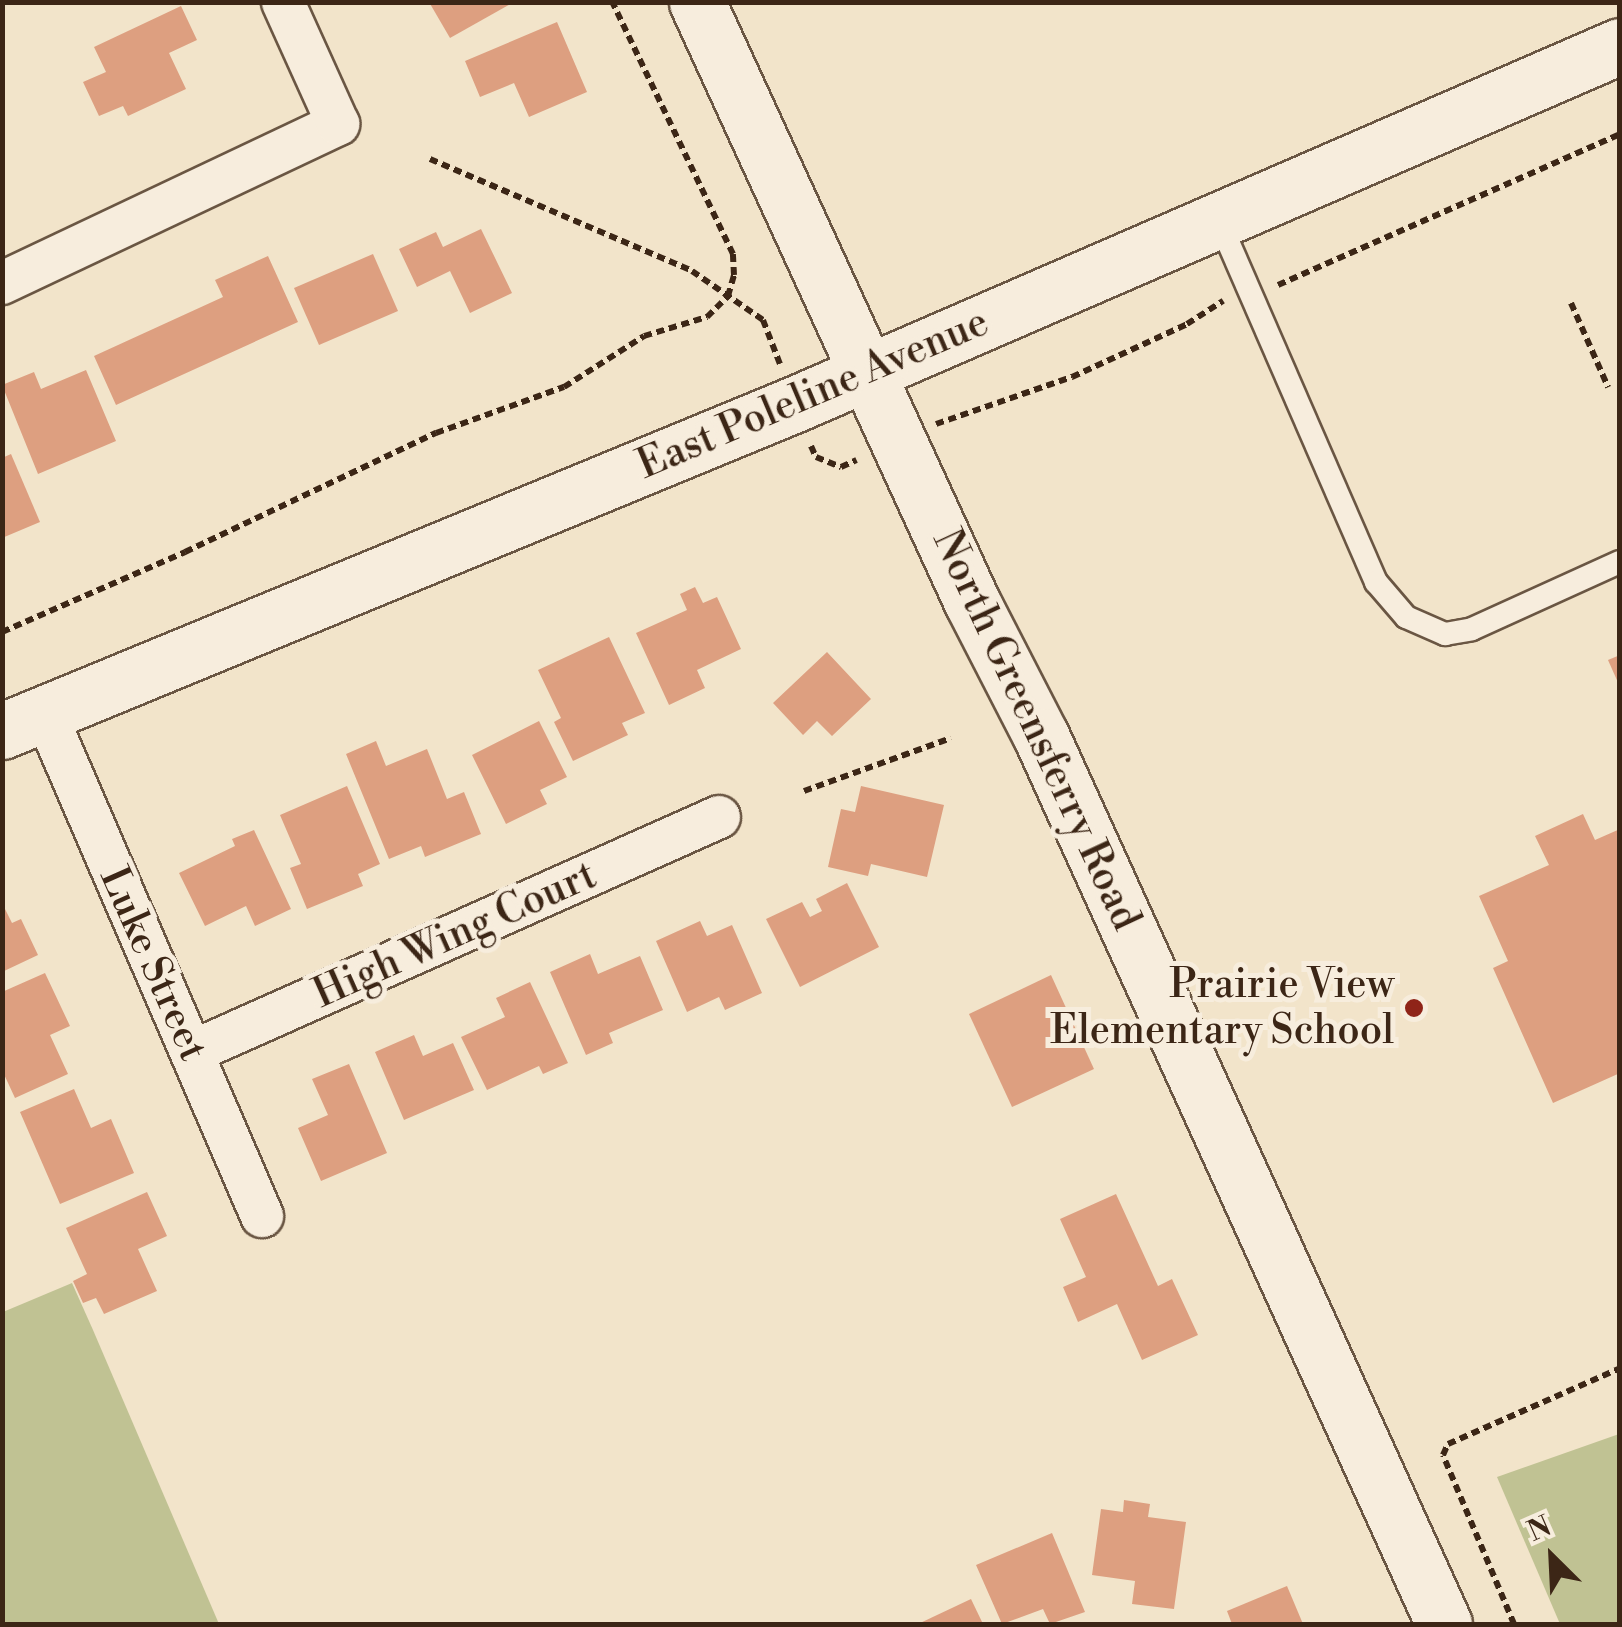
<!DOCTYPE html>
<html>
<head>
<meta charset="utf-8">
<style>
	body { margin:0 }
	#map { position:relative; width:1622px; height:1627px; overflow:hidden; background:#f2e4ca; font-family:"Libre Bodoni",serif }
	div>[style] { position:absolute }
	.green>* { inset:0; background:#c0c293 }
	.building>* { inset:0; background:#dd9f80 }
	.path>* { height:6px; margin-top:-3px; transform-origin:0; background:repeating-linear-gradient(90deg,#3c2616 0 8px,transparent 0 13px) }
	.roads { filter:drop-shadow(2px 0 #6a5643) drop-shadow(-2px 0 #6a5643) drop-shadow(0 2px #6a5643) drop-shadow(0 -2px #6a5643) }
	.service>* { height:22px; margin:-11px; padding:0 11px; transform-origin:11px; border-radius:11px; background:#f7eddd }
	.minor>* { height:42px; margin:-21px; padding:0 21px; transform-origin:21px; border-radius:21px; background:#f7eddd }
	.secondary>* { height:55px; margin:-27.5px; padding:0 27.5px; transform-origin:27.5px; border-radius:27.5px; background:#f7eddd }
	.dots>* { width:28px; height:28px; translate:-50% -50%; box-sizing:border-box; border:5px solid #f7eddd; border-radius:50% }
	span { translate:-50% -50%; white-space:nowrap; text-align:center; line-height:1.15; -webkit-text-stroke:10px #f7eddd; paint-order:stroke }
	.street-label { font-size:40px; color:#3c2616 }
	.poi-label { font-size:40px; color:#3c2616 }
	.right { translate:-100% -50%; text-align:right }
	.frame { position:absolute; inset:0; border:5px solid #3c2616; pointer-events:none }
	.north { position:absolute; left:1502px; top:1507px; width:100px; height:100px; -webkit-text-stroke:8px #f7eddd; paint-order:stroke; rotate:336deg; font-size:28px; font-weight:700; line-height:40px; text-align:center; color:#3c2616 }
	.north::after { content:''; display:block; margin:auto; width:35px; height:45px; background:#3c2616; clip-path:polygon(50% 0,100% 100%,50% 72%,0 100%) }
</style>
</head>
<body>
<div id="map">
	<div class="green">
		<div style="clip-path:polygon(72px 1283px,93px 1330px,219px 1624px,3px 1624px,3px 1312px)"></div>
		<div style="clip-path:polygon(1619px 1434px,1619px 1624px,1560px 1624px,1497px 1477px)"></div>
	</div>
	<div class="building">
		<div style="clip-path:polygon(429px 2px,514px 2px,450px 38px)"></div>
		<div style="clip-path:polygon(181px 6px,197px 40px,169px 53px,186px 89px,128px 116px,123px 106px,99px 116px,83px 82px,106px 72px,94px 47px)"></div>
		<div style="clip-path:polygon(557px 22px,587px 92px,529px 117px,514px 83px,480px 97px,465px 61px)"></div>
		<div style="clip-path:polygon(481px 229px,512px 293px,470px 313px,450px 271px,417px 287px,399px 249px,436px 232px,443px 247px)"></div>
		<div style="clip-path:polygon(373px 254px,398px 311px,319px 345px,294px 288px)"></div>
		<div style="clip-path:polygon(268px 256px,298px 322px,116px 405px,94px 356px,223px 297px,215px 280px)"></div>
		<div style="clip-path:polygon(86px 370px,116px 441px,38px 474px,2px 385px,34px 372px,41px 389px)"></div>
		<div style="clip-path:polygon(11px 454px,40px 522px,2px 538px,2px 458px)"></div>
		<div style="clip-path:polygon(695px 587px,703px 603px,717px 597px,741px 649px,697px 670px,705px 688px,669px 705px,636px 633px,687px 610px,680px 594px)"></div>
		<div style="clip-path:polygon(609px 637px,645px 713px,622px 723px,628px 735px,573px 761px,554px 722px,561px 718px,538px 670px)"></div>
		<div style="clip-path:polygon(827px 652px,871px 699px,832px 736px,817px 721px,803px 735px,773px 703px)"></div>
		<div style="clip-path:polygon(1620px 655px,1620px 687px,1608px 660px)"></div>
		<div style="clip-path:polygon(539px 721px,567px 777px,540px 790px,547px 804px,506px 824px,472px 755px)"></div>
		<div style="clip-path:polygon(376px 741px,386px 766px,427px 749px,447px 799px,464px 792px,481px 834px,425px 857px,421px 846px,389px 859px,346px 754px)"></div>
		<div style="clip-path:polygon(347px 786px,380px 864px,358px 874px,363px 886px,307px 909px,290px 868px,301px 864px,280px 815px)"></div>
		<div style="clip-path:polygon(861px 786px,944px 805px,927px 877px,871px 864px,868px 876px,828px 867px,841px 809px,855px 812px)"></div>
		<div style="clip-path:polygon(1583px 814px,1595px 840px,1620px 829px,1620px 1073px,1553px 1103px,1493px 968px,1508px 961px,1479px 896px,1549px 865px,1535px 836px)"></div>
		<div style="clip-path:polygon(254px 830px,291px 909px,255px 926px,246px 906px,205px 926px,179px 873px,235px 846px,232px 839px)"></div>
		<div style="clip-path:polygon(847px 883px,879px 947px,800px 987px,766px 919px,802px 902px,810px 917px,822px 911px,816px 899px)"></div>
		<div style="clip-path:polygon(2px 903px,12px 923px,21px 919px,38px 955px,2px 972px)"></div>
		<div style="clip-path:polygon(700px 921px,707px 936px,732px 925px,762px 993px,725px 1010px,719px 997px,687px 1012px,656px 941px)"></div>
		<div style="clip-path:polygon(590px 954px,598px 974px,640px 956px,663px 1010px,609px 1033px,613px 1043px,586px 1055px,550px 972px)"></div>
		<div style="clip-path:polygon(45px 973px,70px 1026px,50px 1035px,68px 1074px,15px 1098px,2px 1070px,2px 992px)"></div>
		<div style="clip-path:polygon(1051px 975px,1094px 1069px,1012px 1107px,969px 1014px)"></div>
		<div style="clip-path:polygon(530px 982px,568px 1063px,543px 1074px,539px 1066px,487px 1090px,461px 1037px,505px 1017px,496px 998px)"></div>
		<div style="clip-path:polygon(414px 1035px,423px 1056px,453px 1043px,474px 1090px,404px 1120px,375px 1052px)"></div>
		<div style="clip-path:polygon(349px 1064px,387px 1153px,321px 1181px,298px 1128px,328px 1115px,312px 1079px)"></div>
		<div style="clip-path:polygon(74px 1089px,91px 1128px,111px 1119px,134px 1173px,60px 1204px,20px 1112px)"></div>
		<div style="clip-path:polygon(147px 1192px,167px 1236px,138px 1249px,157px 1291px,104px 1314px,96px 1298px,83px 1303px,73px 1281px,87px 1274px,66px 1228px)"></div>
		<div style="clip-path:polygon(1116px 1194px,1158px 1286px,1172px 1279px,1198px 1335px,1142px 1360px,1117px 1304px,1078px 1322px,1063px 1287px,1086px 1277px,1060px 1219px)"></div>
		<div style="clip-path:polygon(1124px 1500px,1150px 1504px,1148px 1517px,1186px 1522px,1174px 1609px,1132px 1604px,1135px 1581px,1092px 1575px,1101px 1509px,1123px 1512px)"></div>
		<div style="clip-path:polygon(1052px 1533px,1085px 1612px,1050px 1624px,1043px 1609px,1002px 1624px,976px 1565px)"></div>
		<div style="clip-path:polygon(1287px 1586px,1303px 1624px,1232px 1624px,1227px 1611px)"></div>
		<div style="clip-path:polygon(971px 1599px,983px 1624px,918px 1624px)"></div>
	</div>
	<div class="path">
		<div style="left:430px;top:159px;width:285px;rotate:23.1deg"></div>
		<div style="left:692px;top:271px;width:86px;rotate:34.6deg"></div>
		<div style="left:763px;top:320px;width:47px;rotate:68.9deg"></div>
		<div style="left:1278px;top:285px;width:374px;rotate:-23.8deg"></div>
		<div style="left:1571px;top:303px;width:92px;rotate:66.2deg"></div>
		<div style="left:936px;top:424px;width:144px;rotate:-19.1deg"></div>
		<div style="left:1072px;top:377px;width:127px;rotate:-24.7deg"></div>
		<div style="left:1187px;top:324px;width:43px;rotate:-32.6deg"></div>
		<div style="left:811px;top:446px;width:12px;rotate:66deg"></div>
		<div style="left:816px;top:457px;width:27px;rotate:22deg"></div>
		<div style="left:841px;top:467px;width:17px;rotate:-24deg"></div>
		<div style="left:2px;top:632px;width:200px;rotate:-23.6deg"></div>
		<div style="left:185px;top:552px;width:278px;rotate:-25.4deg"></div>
		<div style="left:436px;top:433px;width:136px;rotate:-19.8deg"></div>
		<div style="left:564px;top:387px;width:95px;rotate:-32.5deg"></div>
		<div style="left:644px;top:336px;width:66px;rotate:-16.8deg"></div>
		<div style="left:707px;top:317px;width:30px;rotate:-45deg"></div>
		<div style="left:728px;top:296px;width:22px;rotate:-74deg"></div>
		<div style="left:734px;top:275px;width:21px;rotate:-93deg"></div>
		<div style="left:733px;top:254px;width:280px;rotate:-115.6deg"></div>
		<div style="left:804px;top:791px;width:156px;rotate:-19.8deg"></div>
		<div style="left:1514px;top:1624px;width:183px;rotate:-112.8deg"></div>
		<div style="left:1443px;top:1455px;width:12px;rotate:-66deg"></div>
		<div style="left:1448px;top:1444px;width:188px;rotate:-23.8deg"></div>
	</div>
	<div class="roads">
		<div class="service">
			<div style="left:1219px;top:221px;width:394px;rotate:66.5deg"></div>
			<div style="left:1376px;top:582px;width:46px;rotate:49.4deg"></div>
			<div style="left:1406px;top:617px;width:43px;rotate:23.6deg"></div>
			<div style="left:1445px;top:634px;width:27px;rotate:-10deg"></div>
			<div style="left:1472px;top:629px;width:162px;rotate:-24.4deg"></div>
		</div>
		<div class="minor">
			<div style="left:2px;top:283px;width:372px;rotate:-25.3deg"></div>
			<div style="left:338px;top:124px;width:134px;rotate:-114.3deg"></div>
			<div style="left:45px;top:713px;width:548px;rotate:66.66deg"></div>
			<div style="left:192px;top:1052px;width:577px;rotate:-24.03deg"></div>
		</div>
		<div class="secondary">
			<div style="left:697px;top:2px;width:660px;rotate:65.38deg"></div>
			<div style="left:972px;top:602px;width:151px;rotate:62.8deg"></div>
			<div style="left:1041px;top:736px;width:975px;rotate:65.59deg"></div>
			<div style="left:2px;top:731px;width:858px;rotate:-22.41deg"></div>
			<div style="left:795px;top:404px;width:899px;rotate:-23.46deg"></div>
		</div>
	</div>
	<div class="dots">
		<div style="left:1414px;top:1008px;background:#8f2418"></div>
	</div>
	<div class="street-label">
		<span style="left:813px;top:394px;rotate:-23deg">East Poleline Avenue</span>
		<span style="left:1036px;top:730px;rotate:65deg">North Greensferry Road</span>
		<span style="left:455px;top:935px;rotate:-24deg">High Wing Court</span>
		<span style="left:153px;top:964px;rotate:66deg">Luke Street</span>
	</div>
	<div class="poi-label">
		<span class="right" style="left:1394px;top:1008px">Prairie View<br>Elementary School</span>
	</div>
	<div class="frame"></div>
	<div class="north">N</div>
</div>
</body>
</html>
